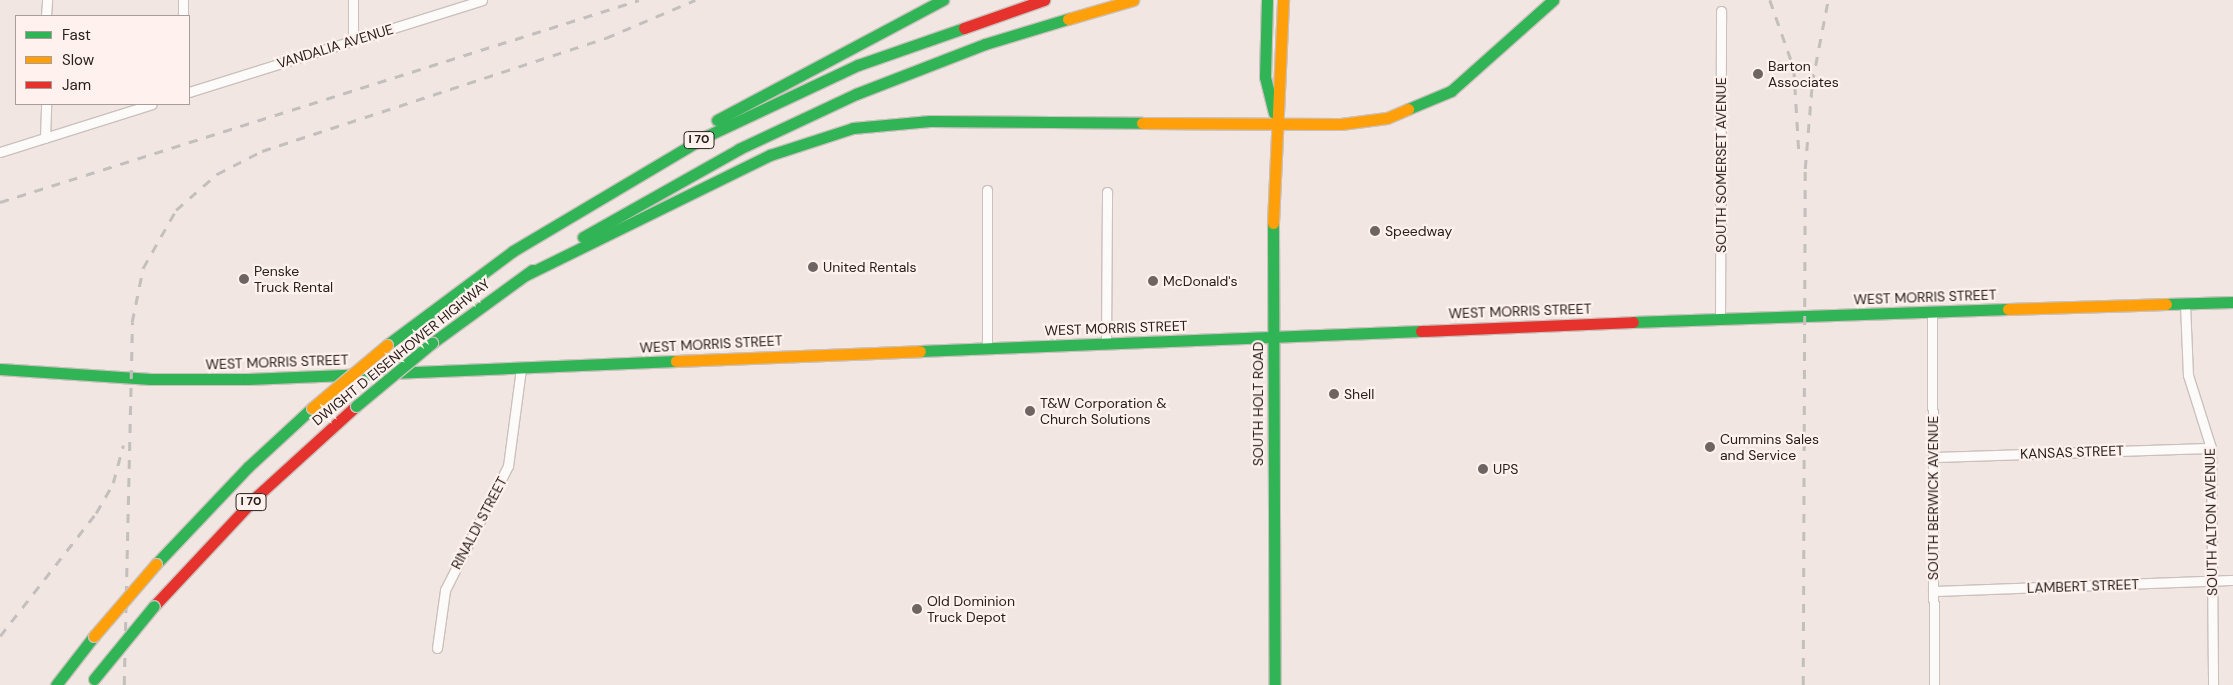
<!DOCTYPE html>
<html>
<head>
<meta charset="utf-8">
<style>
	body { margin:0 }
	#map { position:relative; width:2233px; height:685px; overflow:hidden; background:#f1e6e1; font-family:"DM Sans",sans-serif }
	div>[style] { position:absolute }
	.roads { filter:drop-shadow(1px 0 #cac1bd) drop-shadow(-1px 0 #cac1bd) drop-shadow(0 1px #cac1bd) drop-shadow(0 -1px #cac1bd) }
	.street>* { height:9px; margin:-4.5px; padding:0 4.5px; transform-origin:4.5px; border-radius:4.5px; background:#fdfbfa }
	.fast>* { height:11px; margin:-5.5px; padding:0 5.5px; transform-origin:5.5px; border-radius:5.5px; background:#30b455 }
	.slow>* { height:11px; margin:-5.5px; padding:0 5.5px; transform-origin:5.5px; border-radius:5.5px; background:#ff9f0a }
	.jam>* { height:11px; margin:-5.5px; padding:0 5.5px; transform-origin:5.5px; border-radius:5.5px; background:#e5322d }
	.rail>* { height:2.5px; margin-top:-1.25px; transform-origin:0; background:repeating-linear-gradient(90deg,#c2bfbd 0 9px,transparent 0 18px) }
	.bridges { filter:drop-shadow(1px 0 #cac1bd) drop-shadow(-1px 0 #cac1bd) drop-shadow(0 1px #cac1bd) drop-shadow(0 -1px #cac1bd) }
	.fast-bridge>* { height:11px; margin:-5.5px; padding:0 5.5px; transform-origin:5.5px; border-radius:5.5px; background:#30b455 }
	.slow-bridge>* { height:11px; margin:-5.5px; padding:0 5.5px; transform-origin:5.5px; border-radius:5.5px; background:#ff9f0a }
	.dots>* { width:14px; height:14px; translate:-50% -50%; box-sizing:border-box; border:2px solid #fff1ed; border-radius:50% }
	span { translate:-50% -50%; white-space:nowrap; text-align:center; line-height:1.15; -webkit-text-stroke:4.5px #fff1ed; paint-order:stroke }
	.shield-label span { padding:1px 4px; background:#fff1ed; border:1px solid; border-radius:4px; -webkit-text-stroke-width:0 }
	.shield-label { font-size:12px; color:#28201d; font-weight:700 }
	.street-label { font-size:14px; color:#28201d }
	.poi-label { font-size:14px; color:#28201d }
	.left { translate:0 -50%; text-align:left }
	.legend { position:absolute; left:15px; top:15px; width:175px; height:90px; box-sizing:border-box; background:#fff1ed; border:1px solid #a99d9a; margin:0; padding:6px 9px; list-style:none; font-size:15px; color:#28201d }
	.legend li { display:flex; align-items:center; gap:10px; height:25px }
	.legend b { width:25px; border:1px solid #a99d9a }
</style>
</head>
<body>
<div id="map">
	<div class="roads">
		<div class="street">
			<div style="left:46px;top:16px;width:16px;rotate:-86deg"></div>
			<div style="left:183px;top:16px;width:16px;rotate:-90deg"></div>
			<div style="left:353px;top:40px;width:40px;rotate:-90deg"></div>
			<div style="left:189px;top:92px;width:307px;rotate:-17.4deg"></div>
			<div style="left:45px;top:138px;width:34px;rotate:-88deg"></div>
			<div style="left:0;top:152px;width:159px;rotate:-17.5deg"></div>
			<div style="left:987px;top:190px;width:158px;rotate:90deg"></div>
			<div style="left:2185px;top:304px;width:71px;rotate:87.6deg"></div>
			<div style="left:2188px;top:375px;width:77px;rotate:72.5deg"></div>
			<div style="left:2211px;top:448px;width:237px;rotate:89.5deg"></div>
			<div style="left:1932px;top:312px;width:373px;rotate:89.7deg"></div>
			<div style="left:1720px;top:318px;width:307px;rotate:-89.8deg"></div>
			<div style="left:1106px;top:343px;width:151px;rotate:-89.6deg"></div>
			<div style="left:1933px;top:457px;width:278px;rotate:-1.9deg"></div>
			<div style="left:1933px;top:591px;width:300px;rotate:-2.1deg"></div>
			<div style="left:437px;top:648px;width:59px;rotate:-82.1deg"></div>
			<div style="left:445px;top:590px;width:139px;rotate:-63.1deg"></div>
			<div style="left:508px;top:466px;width:99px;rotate:-82.4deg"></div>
		</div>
		<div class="fast">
			<div style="left:1267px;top:0;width:77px;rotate:91.5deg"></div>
			<div style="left:1265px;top:77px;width:37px;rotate:76deg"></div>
			<div style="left:1408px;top:109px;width:47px;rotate:-22.7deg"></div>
			<div style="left:1451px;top:91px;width:137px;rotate:-41.7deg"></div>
			<div style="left:717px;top:120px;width:256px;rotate:-28deg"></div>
			<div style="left:1273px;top:223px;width:462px;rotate:89.8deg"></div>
			<div style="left:583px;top:237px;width:179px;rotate:-29.4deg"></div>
			<div style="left:739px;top:149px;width:129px;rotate:-25.2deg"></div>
			<div style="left:856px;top:94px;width:138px;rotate:-21.2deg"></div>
			<div style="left:985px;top:44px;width:87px;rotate:-16.8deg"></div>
			<div style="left:526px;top:275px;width:272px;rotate:-26.2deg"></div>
			<div style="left:770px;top:155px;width:87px;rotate:-18deg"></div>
			<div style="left:853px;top:128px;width:77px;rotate:-5.2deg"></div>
			<div style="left:930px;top:121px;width:212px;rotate:0.5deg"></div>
			<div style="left:2166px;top:304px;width:67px;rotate:-1.7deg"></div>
			<div style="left:1633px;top:322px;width:375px;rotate:-2deg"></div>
			<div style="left:432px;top:343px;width:124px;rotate:-36.1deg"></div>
			<div style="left:387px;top:345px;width:157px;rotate:-36.7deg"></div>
			<div style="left:513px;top:251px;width:226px;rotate:-30.7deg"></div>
			<div style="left:707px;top:136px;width:167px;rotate:-25.2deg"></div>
			<div style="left:858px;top:65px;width:112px;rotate:-19.2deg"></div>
			<div style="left:920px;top:351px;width:501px;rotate:-2.29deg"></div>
			<div style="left:0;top:369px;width:151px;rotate:3.8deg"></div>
			<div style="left:151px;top:379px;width:97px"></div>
			<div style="left:248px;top:379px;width:428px;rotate:-2.4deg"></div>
			<div style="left:156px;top:564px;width:134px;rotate:-46.5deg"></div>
			<div style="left:248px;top:467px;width:87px;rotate:-42.7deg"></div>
			<div style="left:56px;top:685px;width:62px;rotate:-52.2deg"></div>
		</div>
		<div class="slow">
			<div style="left:1068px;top:19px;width:68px;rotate:-16.3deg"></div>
			<div style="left:1142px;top:123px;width:199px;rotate:0.3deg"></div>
			<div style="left:1341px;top:124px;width:46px;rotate:-7.4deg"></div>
			<div style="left:1387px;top:118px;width:23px;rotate:-23deg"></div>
			<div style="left:1273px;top:223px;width:223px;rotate:-87.4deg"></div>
			<div style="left:2008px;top:309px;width:158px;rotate:-1.8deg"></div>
			<div style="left:676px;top:361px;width:244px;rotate:-2.3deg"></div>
		</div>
		<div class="jam">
			<div style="left:964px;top:28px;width:85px;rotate:-19.3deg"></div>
			<div style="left:1421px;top:331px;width:212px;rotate:-2.4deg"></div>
			<div style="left:154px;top:606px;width:151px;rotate:-46.9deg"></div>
			<div style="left:257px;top:496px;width:134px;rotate:-42.3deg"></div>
		</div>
	</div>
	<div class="rail">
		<div style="left:1770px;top:0;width:72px;rotate:70.6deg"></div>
		<div style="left:1794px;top:68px;width:83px;rotate:86.6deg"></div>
		<div style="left:0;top:202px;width:670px;rotate:-17.54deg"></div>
		<div style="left:0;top:636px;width:156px;rotate:-52deg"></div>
		<div style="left:96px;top:513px;width:34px;rotate:-60deg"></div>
		<div style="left:113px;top:483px;width:39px;rotate:-75deg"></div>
		<div style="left:124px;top:685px;width:363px;rotate:-88.7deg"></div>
		<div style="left:132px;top:322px;width:55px;rotate:-78.5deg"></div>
		<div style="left:143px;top:268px;width:67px;rotate:-60.4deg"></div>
		<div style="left:176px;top:210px;width:55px;rotate:-41.3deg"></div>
		<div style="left:217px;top:174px;width:51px;rotate:-27.1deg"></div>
		<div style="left:262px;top:151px;width:362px;rotate:-18.2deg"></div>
		<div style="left:606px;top:38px;width:97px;rotate:-23.1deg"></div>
		<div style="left:1803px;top:685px;width:516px;rotate:-89.78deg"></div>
		<div style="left:1805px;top:169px;width:86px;rotate:-85.3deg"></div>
		<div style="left:1812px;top:83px;width:85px;rotate:-79.1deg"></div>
	</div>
	<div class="bridges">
		<div class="fast-bridge">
			<div style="left:356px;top:406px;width:99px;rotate:-39.7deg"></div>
			<div style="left:94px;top:679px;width:94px;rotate:-50.6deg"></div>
		</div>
		<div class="slow-bridge">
			<div style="left:312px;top:408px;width:98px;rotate:-40deg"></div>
			<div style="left:94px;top:636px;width:95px;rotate:-49.3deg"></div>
		</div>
	</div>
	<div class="dots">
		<div style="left:1758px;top:74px;background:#6e6562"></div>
		<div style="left:1375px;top:231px;background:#6e6562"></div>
		<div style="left:813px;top:267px;background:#6e6562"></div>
		<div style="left:244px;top:279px;background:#6e6562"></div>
		<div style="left:1153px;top:281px;background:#6e6562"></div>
		<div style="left:1334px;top:394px;background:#6e6562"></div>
		<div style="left:1030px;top:411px;background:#6e6562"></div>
		<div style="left:1710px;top:447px;background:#6e6562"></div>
		<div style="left:1483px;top:469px;background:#6e6562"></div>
		<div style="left:917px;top:609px;background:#6e6562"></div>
	</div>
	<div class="shield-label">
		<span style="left:699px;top:140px">I 70</span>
		<span style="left:251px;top:502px">I 70</span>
	</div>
	<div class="street-label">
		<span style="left:335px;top:46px;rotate:-17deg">VANDALIA AVENUE</span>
		<span style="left:1721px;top:165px;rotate:-90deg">SOUTH SOMERSET AVENUE</span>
		<span style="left:1925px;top:297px;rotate:-2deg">WEST MORRIS STREET</span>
		<span style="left:1520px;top:311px;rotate:-2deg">WEST MORRIS STREET</span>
		<span style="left:1116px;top:328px;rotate:-2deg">WEST MORRIS STREET</span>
		<span style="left:711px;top:344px;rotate:-3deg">WEST MORRIS STREET</span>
		<span style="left:401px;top:352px;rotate:-39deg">DWIGHT D EISENHOWER HIGHWAY</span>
		<span style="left:277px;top:362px;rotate:-2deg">WEST MORRIS STREET</span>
		<span style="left:1258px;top:404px;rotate:-90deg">SOUTH HOLT ROAD</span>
		<span style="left:2072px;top:452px;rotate:-2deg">KANSAS STREET</span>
		<span style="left:1933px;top:498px;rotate:-90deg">SOUTH BERWICK AVENUE</span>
		<span style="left:2211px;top:522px;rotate:-91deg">SOUTH ALTON AVENUE</span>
		<span style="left:479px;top:523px;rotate:-62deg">RINALDI STREET</span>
		<span style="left:2083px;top:586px;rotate:-2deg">LAMBERT STREET</span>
	</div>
	<div class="poi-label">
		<span class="left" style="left:1768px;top:74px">Barton<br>Associates</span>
		<span class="left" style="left:1385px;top:231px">Speedway</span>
		<span class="left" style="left:823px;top:267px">United Rentals</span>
		<span class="left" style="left:254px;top:279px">Penske<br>Truck Rental</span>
		<span class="left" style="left:1163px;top:281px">McDonald's</span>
		<span class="left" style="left:1344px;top:394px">Shell</span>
		<span class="left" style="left:1040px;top:411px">T&amp;W Corporation &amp;<br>Church Solutions</span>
		<span class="left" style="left:1720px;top:447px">Cummins Sales<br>and Service</span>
		<span class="left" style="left:1493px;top:469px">UPS</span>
		<span class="left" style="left:927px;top:609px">Old Dominion<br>Truck Depot</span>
	</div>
	<ul class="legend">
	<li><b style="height:6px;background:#30b455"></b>Fast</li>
	<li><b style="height:6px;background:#ff9f0a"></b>Slow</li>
	<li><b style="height:6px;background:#e5322d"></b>Jam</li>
	</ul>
</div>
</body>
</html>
